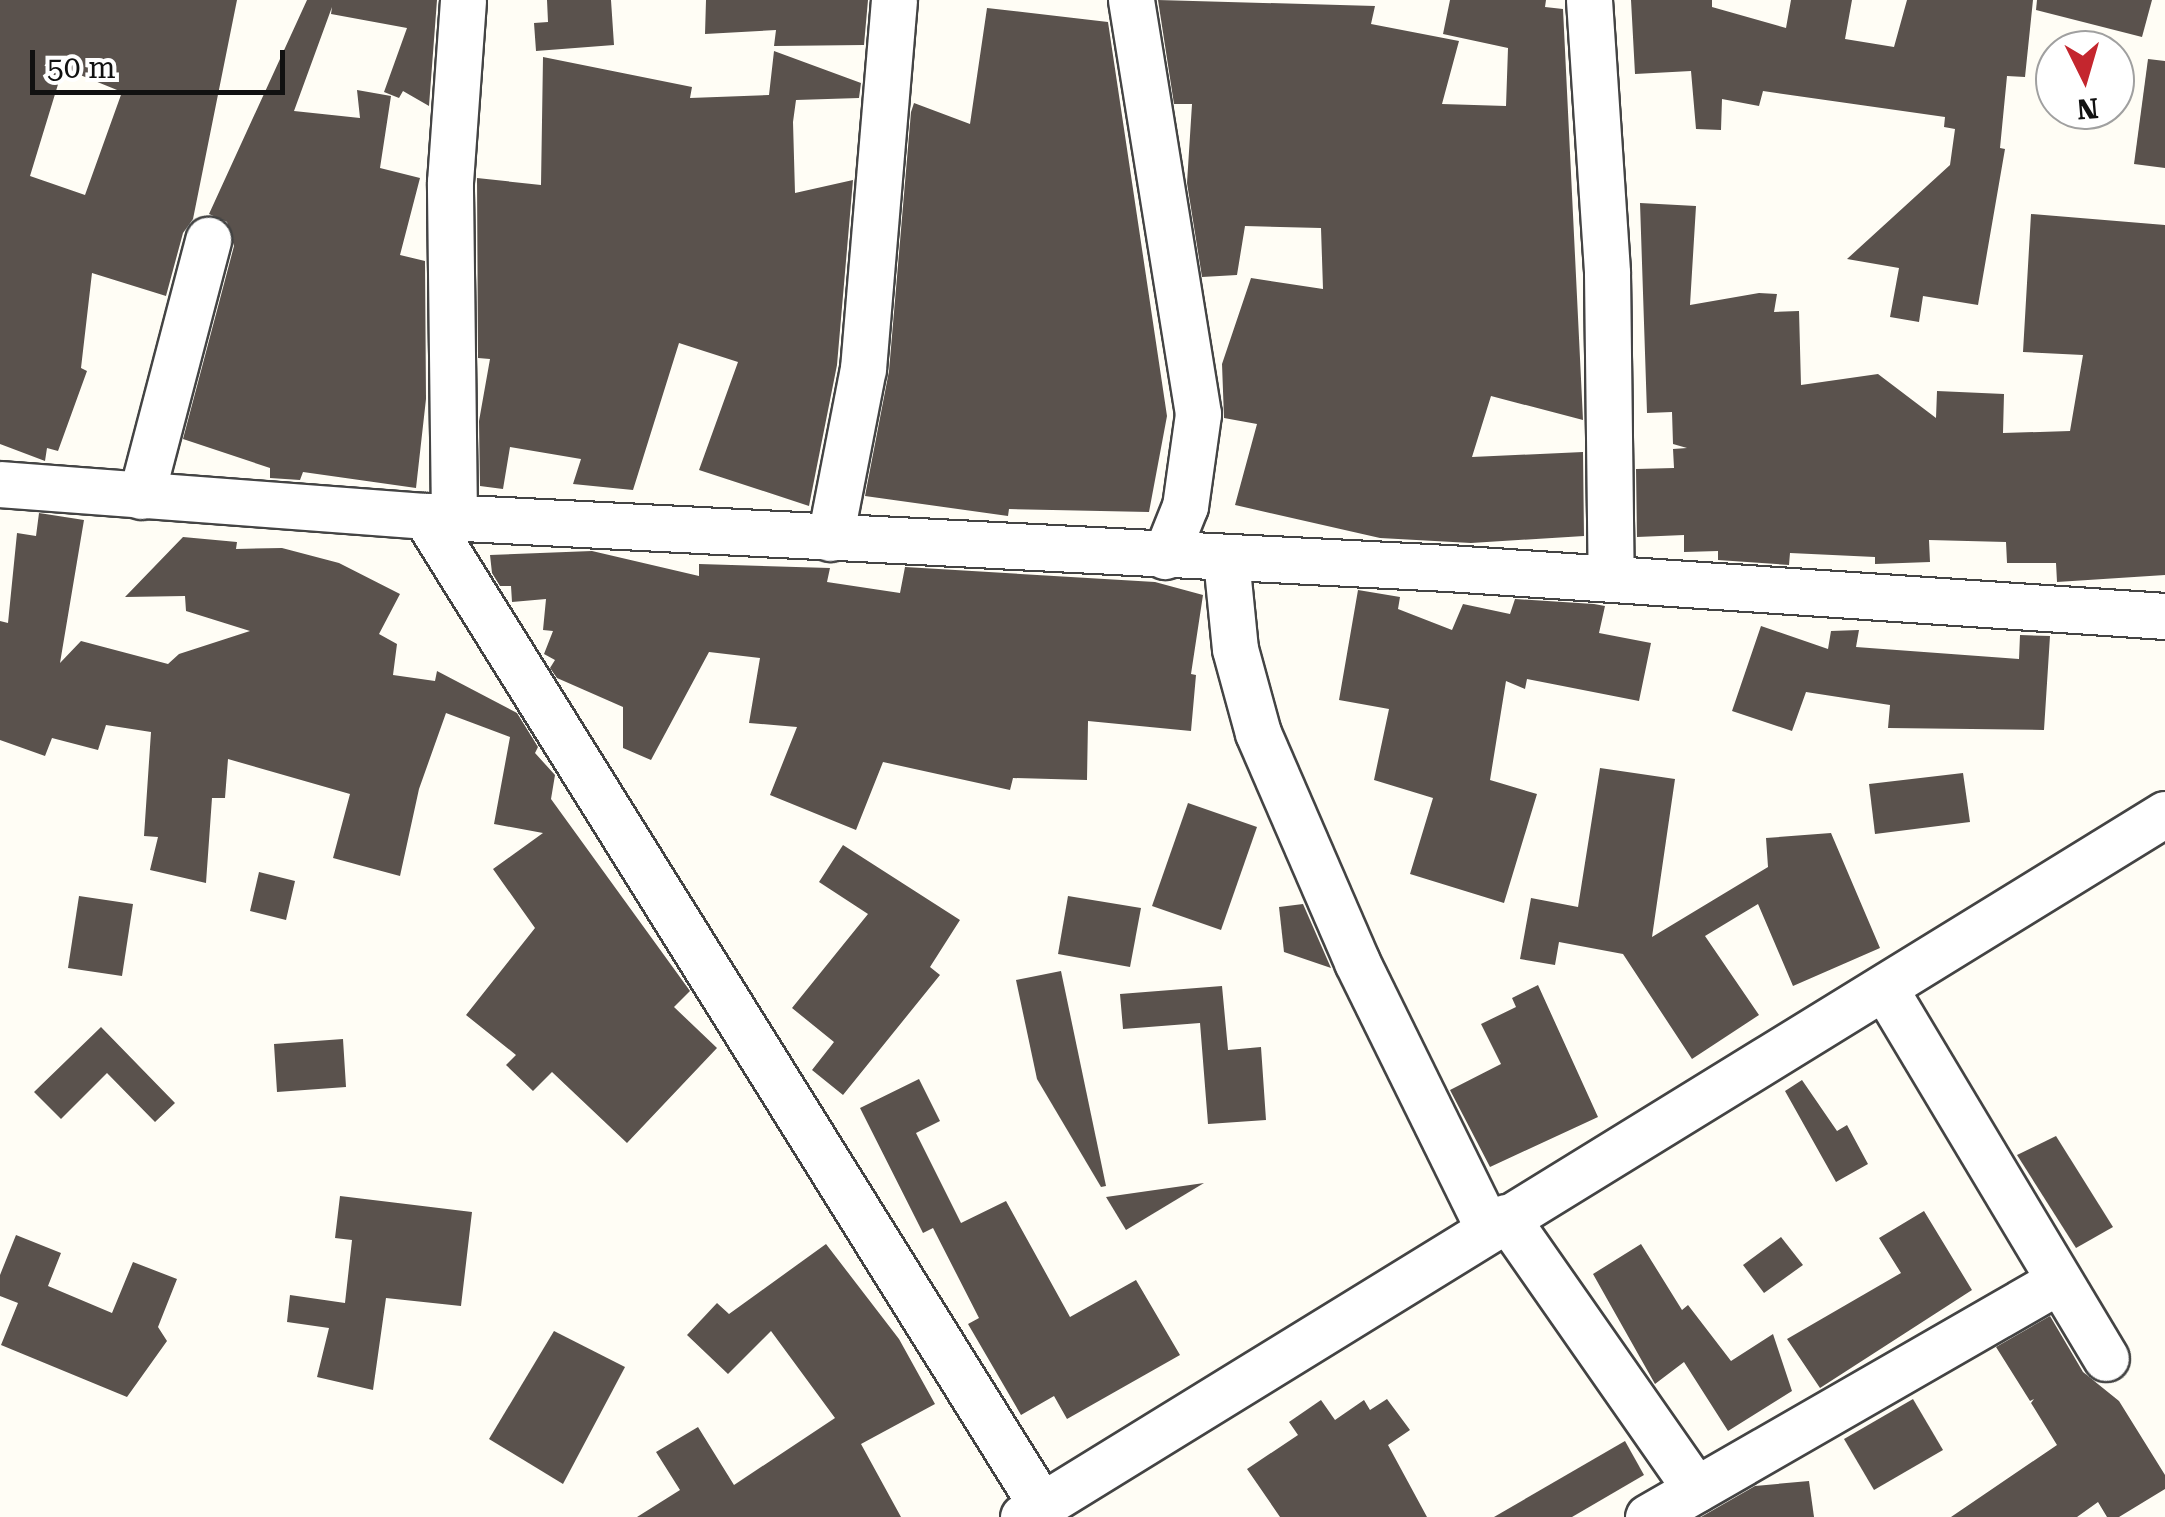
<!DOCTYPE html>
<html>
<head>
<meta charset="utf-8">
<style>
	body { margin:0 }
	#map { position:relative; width:2165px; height:1517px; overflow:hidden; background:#fffdf5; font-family:"Roboto Serif",serif }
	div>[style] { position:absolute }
	.building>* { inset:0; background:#5a524d }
	.roads { filter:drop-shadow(2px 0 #444) drop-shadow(-2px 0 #444) drop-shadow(0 2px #444) drop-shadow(0 -2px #444) }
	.minor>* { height:45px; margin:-22.5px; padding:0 22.5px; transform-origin:22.5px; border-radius:22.5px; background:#fff }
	span { translate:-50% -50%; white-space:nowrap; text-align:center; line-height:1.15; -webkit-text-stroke:10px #fff; paint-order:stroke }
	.north { position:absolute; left:2035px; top:30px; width:100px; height:100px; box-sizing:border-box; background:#fff; border:2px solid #a0a0a0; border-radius:50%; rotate:175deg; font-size:28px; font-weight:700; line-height:40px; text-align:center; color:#111 }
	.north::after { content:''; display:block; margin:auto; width:35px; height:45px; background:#c4262e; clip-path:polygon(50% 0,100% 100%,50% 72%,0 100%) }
	.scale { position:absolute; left:30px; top:50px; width:255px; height:45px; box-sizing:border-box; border:5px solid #111; border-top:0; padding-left:12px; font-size:30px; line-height:35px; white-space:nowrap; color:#111; -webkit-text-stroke:8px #fff; paint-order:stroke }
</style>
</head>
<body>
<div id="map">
	<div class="building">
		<div style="clip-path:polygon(evenodd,0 0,237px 0,193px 219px,183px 233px,166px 296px,92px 273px,81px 368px,87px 371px,58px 451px,47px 448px,45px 461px,0 444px,0 0,63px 68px,122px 92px,85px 195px,30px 176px,63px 68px)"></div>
		<div style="clip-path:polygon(307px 0,437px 0,429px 106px,403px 91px,399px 98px,384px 92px,407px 28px,331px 14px,332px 7px,294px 111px,360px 118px,357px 90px,391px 96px,380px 168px,420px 178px,400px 255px,425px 261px,426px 399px,416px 488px,303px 472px,300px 480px,270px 478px,270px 468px,183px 439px,234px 246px,227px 222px,209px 214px)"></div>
		<div style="clip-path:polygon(547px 0,611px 0,614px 45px,536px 51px,534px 23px,548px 22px)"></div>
		<div style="clip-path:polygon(706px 0,868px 0,864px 45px,774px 46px,776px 30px,705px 34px)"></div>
		<div style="clip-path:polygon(1158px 0,1375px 6px,1371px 24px,1459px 41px,1442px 104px,1506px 106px,1508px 48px,1443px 34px,1450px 0,1546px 0,1545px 7px,1563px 9px,1583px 420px,1491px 396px,1472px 457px,1583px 452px,1584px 536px,1471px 543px,1380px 538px,1235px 505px,1257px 424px,1224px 418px,1222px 364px,1251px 278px,1323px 289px,1321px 228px,1245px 226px,1237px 275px,1202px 277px,1187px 183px,1192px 104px,1174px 104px)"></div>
		<div style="clip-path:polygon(1631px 0,1712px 0,1712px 7px,1786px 28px,1791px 0,1852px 0,1845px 39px,1894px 47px,1907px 0,2033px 0,2025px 77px,2007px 76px,2000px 148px,2005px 149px,1978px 305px,1923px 296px,1919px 322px,1890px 317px,1899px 268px,1847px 259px,1950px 165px,1955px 129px,1944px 127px,1945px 117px,1763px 91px,1759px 106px,1722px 99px,1721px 130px,1696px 129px,1691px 71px,1635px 74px)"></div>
		<div style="clip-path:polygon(2037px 0,2152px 0,2142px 37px,2036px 10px)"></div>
		<div style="clip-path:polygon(987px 8px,1108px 22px,1167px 416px,1149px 512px,1009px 509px,1008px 516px,865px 496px,889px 371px,911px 112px,914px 103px,970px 124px)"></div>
		<div style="clip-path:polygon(774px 51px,861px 83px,859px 98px,796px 100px,793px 122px,795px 193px,853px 180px,837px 365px,809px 506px,699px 470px,738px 362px,679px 343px,633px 490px,573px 484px,581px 459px,510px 447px,503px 489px,480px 486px,479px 421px,490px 359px,478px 358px,477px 178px,541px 185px,543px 57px,692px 87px,690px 98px,769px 95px)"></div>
		<div style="clip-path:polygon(2148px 59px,2165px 61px,2165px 168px,2134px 164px)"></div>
		<div style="clip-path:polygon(1640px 203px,1696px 206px,1690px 305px,1759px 293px,1777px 294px,1774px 312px,1799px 311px,1801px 385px,1878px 374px,1936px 418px,1937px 391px,2004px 394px,2003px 433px,2070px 431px,2083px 355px,2023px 352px,2031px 214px,2165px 225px,2165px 575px,2057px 582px,2056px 563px,2007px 563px,2006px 542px,1929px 540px,1930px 562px,1875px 564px,1875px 557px,1790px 553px,1789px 565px,1718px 560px,1718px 551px,1684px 552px,1684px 535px,1637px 537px,1636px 469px,1674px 468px,1673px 449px,1687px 448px,1673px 444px,1672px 412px,1647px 413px)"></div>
		<div style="clip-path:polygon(39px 513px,84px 520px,60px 663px,81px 641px,168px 664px,179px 654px,250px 631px,186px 611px,185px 596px,125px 597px,183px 537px,237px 542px,236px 549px,282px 548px,339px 563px,400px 594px,379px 634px,397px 644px,393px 675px,435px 681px,437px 671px,517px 713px,538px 747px,535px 753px,555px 775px,551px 799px,690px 991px,674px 1007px,717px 1048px,627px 1143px,552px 1072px,533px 1091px,506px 1065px,516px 1055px,466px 1015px,535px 928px,493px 869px,543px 833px,494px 824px,510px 737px,446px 713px,419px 789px,400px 876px,333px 858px,350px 794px,228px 759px,225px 798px,212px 798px,206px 883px,150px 870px,158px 837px,144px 836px,151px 732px,106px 725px,98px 750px,52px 738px,45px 756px,0 740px,0 621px,8px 623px,17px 533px,36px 536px)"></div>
		<div style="clip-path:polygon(592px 551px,699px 576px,699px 564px,830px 568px,827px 582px,900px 593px,905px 567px,1155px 582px,1203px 595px,1191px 674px,1196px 675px,1191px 731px,1088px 721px,1087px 780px,1013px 778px,1010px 790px,883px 762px,856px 830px,770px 795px,797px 727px,749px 723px,760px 658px,709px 652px,651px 760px,623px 748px,623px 707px,557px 678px,550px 668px,555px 660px,544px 654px,553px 631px,543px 630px,546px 599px,512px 602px,511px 586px,500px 586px,492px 573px,490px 555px)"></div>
		<div style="clip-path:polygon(1358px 590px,1400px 597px,1398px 609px,1452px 630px,1463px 604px,1510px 614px,1515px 599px,1594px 604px,1605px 606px,1599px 633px,1651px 643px,1639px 701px,1527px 679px,1525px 689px,1506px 681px,1490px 780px,1537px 794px,1504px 903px,1410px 874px,1433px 798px,1374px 780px,1389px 709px,1339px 700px)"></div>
		<div style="clip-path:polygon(1761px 626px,1828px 649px,1831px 631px,1859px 630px,1856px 647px,2019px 659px,2020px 635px,2050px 636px,2044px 730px,1888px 728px,1890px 705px,1806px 692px,1792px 731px,1732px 711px)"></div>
		<div style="clip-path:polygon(1600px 768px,1675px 779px,1652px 937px,1768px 867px,1766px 838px,1831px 833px,1880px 948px,1793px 986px,1758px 904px,1705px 936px,1759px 1015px,1692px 1059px,1623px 954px,1559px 942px,1555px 965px,1520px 959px,1531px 898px,1578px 907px)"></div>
		<div style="clip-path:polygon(1963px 773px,1970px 822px,1875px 834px,1869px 784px)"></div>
		<div style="clip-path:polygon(1188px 803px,1257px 827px,1221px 930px,1152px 906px)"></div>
		<div style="clip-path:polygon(843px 845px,960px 920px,930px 967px,940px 975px,843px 1095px,812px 1070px,834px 1042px,792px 1008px,868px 914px,819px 882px)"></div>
		<div style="clip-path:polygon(259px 872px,295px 881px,286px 920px,250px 911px)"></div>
		<div style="clip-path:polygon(79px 896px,133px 904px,122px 976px,68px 968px)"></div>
		<div style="clip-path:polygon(1068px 896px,1141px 908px,1130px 967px,1058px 954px)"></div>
		<div style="clip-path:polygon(1303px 904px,1331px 968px,1284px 952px,1279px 907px)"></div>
		<div style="clip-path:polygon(1061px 971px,1106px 1186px,1101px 1187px,1037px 1079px,1016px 980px)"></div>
		<div style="clip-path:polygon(1538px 985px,1598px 1117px,1490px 1167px,1450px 1090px,1501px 1064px,1481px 1024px,1516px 1007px,1512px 998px)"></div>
		<div style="clip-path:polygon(1222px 986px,1228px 1050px,1261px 1047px,1266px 1120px,1208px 1124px,1200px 1023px,1123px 1029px,1120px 994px)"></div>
		<div style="clip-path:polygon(101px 1027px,175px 1103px,155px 1122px,107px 1073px,61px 1119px,34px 1092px)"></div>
		<div style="clip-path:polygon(343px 1039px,346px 1087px,277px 1092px,274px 1044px)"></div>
		<div style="clip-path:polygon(919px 1079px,940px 1121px,916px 1133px,961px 1223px,1006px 1201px,1070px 1317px,1136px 1280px,1180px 1355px,1067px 1419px,1054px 1396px,1021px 1415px,968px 1324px,979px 1318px,933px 1228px,923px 1233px,860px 1108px)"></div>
		<div style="clip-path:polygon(1802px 1080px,1837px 1131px,1847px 1125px,1868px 1164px,1836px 1182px,1785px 1091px)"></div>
		<div style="clip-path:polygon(2056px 1136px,2113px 1227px,2076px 1248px,2017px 1155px)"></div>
		<div style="clip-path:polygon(1204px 1183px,1126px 1230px,1106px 1197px)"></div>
		<div style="clip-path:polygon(340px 1196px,472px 1212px,461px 1306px,386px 1298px,373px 1390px,317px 1377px,329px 1328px,287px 1322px,290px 1295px,345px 1303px,352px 1240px,335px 1238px)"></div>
		<div style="clip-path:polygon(1924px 1211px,1972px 1290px,1820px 1388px,1787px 1339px,1901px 1273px,1879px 1238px)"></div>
		<div style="clip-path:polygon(16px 1235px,61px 1253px,48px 1286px,112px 1313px,133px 1262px,177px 1279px,158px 1327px,167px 1341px,127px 1397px,1px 1345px,18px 1303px,0 1296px,0 1275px)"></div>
		<div style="clip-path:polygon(1781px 1237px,1803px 1265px,1764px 1293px,1743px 1265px)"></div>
		<div style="clip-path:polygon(826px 1244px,899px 1339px,935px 1404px,861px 1444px,901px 1517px,637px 1517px,680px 1490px,656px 1452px,698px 1427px,734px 1485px,835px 1418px,771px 1331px,728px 1374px,687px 1335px,717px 1303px,729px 1314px)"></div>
		<div style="clip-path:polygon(1641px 1244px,1682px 1310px,1688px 1305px,1731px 1361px,1773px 1334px,1792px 1391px,1728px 1431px,1684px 1362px,1655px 1384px,1593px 1274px)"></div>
		<div style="clip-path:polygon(2050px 1316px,2083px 1372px,2119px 1401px,2165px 1475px,2165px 1489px,2119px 1517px,2107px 1517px,2098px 1502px,2077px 1517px,1951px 1517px,2057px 1445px,2031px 1403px,2034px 1399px,2030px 1401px,1996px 1347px)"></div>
		<div style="clip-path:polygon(554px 1331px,625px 1367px,563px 1484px,489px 1439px)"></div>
		<div style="clip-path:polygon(1387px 1399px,1410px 1430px,1388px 1445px,1427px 1517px,1280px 1517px,1247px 1469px,1298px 1435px,1289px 1422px,1321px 1400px,1335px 1420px,1364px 1400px,1370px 1410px)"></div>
		<div style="clip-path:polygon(1913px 1399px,1943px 1450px,1874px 1490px,1844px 1439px)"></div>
		<div style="clip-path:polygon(1625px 1441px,1644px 1475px,1572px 1517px,1494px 1517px)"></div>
		<div style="clip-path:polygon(1809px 1481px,1814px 1517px,1701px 1517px,1755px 1486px)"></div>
	</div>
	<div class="roads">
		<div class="minor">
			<div style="left:1131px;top:0;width:419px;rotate:80.8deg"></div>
			<div style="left:1198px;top:414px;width:93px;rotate:98deg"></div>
			<div style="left:1185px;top:506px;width:54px;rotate:111.8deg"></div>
			<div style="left:1589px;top:0;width:274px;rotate:86.2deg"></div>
			<div style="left:1607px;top:273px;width:306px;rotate:89.3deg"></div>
			<div style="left:0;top:484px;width:426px;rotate:4.3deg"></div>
			<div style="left:425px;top:516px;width:1024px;rotate:2.91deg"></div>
			<div style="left:1448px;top:568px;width:719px;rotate:3.83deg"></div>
			<div style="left:141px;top:496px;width:265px;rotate:-75.3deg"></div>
			<div style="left:425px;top:516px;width:1167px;rotate:58.07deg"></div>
			<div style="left:454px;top:518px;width:336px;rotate:-90.7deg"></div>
			<div style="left:450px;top:182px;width:182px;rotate:-85.9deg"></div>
			<div style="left:830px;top:538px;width:172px;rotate:-79deg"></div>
			<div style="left:863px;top:369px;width:370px;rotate:-85.2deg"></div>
			<div style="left:1226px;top:559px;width:90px;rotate:84.3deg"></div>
			<div style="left:1235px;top:649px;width:87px;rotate:74.7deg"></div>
			<div style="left:1258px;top:733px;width:249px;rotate:66.6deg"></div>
			<div style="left:1357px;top:962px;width:297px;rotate:63.8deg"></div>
			<div style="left:1885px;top:989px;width:430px;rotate:59.1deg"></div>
			<div style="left:1506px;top:1217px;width:332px;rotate:55.1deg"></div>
			<div style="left:1023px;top:1517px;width:1341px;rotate:-31.62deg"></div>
			<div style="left:1648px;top:1517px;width:474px;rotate:-29.9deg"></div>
		</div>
	</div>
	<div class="north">N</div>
	<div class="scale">50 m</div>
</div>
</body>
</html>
